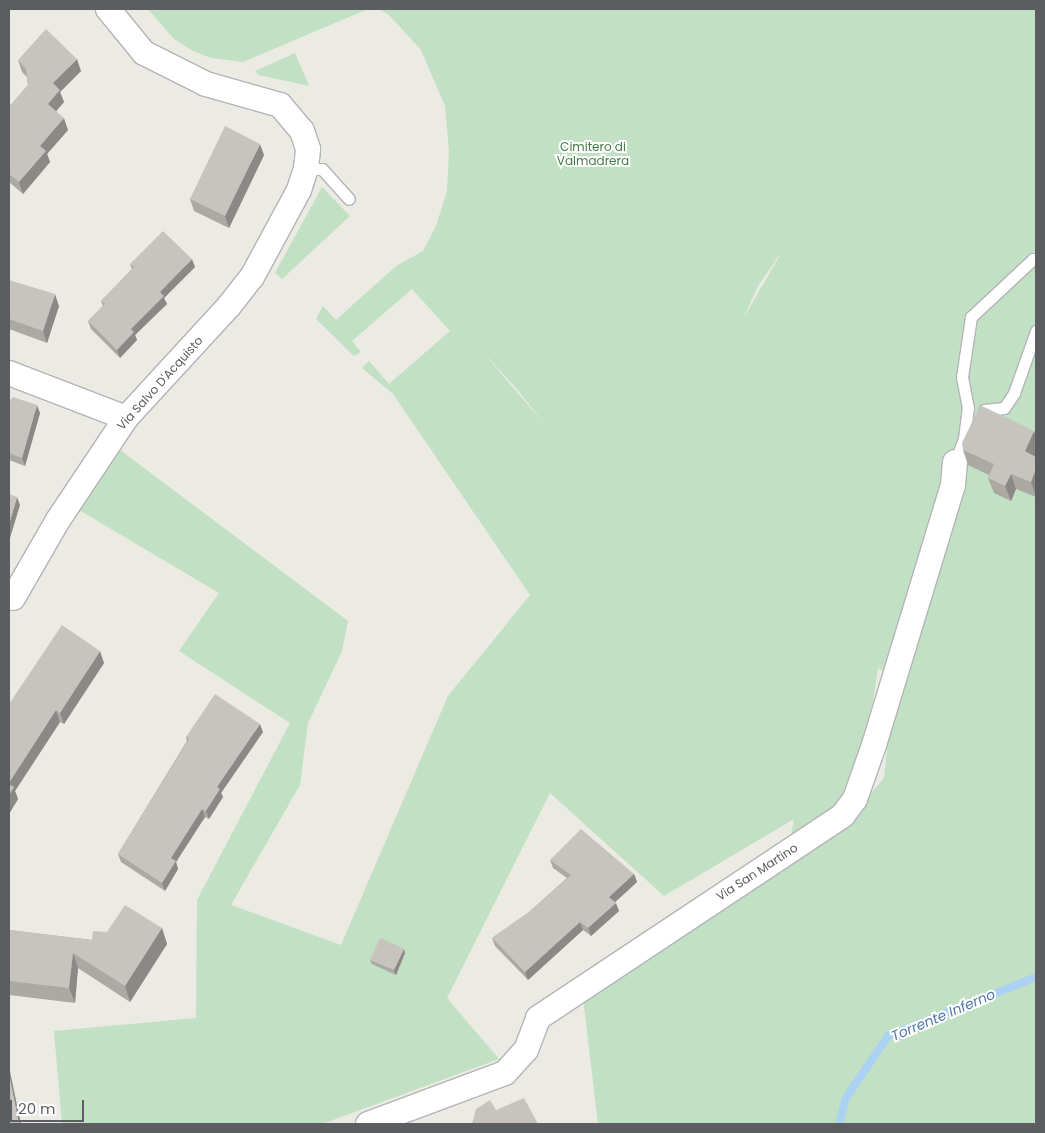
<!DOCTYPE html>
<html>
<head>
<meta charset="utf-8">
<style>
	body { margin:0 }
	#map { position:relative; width:1045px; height:1133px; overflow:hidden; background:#ebeae3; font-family:Poppins,sans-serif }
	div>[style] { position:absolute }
	.green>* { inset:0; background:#c2e0c3 }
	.stream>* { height:8px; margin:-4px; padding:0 4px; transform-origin:4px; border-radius:4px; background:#abd1f3 }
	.roads { filter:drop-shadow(1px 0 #b3b4b8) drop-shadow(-1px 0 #b3b4b8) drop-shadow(0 1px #b3b4b8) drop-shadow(0 -1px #b3b4b8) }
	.service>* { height:11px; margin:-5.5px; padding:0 5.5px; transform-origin:5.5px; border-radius:5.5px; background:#fff }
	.minor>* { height:24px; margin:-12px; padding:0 12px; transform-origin:12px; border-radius:12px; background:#fff }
	.wall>* { inset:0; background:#aba9a4 }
	.shaded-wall>* { inset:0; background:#8b8986 }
	.building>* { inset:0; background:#c7c4bf }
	span { translate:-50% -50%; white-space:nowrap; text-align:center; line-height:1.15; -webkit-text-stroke:4px #fff; paint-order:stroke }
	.park-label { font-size:12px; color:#3f7c44 }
	.street-label { font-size:12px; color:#5b5d61 }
	.water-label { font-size:14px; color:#4f78aa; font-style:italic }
	.frame { position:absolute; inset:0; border:10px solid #5b5d61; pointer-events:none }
	.scale { position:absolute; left:10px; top:1100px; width:74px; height:22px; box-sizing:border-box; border:2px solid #5b5d61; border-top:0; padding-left:6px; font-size:15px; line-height:18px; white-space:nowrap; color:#5b5d61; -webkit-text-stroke:4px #fff; paint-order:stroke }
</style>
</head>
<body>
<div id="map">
	<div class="green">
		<div style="clip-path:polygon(148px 9px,368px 9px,243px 62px,211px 58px,193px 51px,174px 39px)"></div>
		<div style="clip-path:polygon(evenodd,379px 9px,1036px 9px,1036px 1124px,598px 1124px,583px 998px,853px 814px,884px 778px,892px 697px,890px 675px,878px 668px,873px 701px,852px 777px,834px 807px,790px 841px,794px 819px,664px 896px,550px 793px,447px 998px,499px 1059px,322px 1124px,62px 1124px,54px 1031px,196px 1018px,197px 900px,290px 723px,179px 651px,219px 593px,79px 510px,116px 447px,348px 621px,342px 651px,308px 723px,300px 785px,231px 905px,341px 945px,448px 696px,530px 595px,393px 394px,362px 368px,369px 361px,389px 384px,450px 331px,412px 289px,352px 341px,361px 352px,354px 356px,316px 319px,323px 306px,336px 320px,396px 266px,423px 251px,436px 226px,447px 191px,449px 151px,445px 106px,421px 50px,389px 15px,379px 9px,780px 254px,780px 255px,743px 319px,758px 286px,780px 254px,379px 9px,480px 349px,516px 388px,546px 426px,480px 349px)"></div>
		<div style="clip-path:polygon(295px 53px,309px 86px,259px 75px,255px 71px)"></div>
		<div style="clip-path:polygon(322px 187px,350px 216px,282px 279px,275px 273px)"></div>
	</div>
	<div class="stream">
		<div style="left:839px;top:1124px;width:27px;rotate:-75deg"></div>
		<div style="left:846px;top:1098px;width:75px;rotate:-55.9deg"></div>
		<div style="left:888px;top:1036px;width:159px;rotate:-21.7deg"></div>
	</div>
	<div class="roads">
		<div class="service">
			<div style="left:306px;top:169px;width:16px"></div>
			<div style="left:322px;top:169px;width:40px;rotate:48deg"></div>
			<div style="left:984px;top:410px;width:20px;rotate:-6deg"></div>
			<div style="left:1004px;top:408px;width:18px;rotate:-56deg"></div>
			<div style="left:1014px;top:393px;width:66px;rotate:-70.5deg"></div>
			<div style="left:955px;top:462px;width:25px;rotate:-69deg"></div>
			<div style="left:964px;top:439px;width:31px;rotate:-83deg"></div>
			<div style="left:968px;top:408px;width:32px;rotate:-101deg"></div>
			<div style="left:962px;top:377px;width:61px;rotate:-81.5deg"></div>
			<div style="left:971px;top:317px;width:85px;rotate:-43.1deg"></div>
			<div style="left:1033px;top:259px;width:3px"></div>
		</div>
		<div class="minor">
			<div style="left:9px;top:373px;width:125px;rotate:21deg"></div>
			<div style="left:13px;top:598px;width:90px;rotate:-60deg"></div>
			<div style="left:58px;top:520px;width:123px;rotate:-56.3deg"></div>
			<div style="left:126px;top:418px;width:152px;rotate:-47.4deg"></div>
			<div style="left:229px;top:306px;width:37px;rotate:-52deg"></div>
			<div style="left:252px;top:277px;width:99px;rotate:-61.6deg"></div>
			<div style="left:299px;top:190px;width:22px;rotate:-72deg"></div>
			<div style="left:306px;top:169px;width:20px;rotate:-84deg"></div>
			<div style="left:308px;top:149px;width:19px;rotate:-108deg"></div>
			<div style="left:302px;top:131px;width:34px;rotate:-130deg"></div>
			<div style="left:280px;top:105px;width:77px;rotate:-164.2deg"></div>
			<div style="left:206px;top:84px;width:69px;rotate:-153.4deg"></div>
			<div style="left:144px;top:53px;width:57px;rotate:-129.3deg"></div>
			<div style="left:368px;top:1124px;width:146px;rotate:-20.4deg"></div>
			<div style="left:505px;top:1073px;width:31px;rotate:-48deg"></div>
			<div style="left:526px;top:1050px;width:34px;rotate:-69deg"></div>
			<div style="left:538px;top:1018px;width:366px;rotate:-33.6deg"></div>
			<div style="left:843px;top:815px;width:20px;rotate:-53deg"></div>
			<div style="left:855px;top:799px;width:57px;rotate:-70.6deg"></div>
			<div style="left:874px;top:745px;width:272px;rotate:-73.1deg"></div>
			<div style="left:953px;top:485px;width:23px;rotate:-85deg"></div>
		</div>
	</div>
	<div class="wall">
		<div style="clip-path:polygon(18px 60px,81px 71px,60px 92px,64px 102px,56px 111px,68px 130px,47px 154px,50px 162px,23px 194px,9px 182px,9px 107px,28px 85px,27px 77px,22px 72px)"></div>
		<div style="clip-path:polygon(264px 155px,229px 228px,194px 211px,190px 199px)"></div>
		<div style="clip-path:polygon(130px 264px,195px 267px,164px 298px,167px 304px,135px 335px,137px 340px,120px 358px,91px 329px,88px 321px,103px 306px,101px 301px,132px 269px)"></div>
		<div style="clip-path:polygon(9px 280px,59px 306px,47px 343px,9px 329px)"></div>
		<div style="clip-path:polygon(9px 401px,40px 413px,25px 466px,9px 460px)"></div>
		<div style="clip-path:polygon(1034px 431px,1036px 437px,1036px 454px,1035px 456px,1036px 457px,1036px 497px,1016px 489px,1011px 501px,994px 493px,988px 478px,989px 475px,968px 465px,963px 450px)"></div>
		<div style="clip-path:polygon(104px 663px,64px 724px,60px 722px,15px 791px,18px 799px,9px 814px,9px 704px)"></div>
		<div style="clip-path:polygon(263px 732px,221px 793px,223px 797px,209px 819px,205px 817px,176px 862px,178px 869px,165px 891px,121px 862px,118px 854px,187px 741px,186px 737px)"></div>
		<div style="clip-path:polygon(550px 860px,634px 874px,637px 882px,615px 902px,619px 911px,591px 936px,583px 930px,528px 980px,495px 946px,492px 938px,529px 912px,567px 878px,553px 868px)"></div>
		<div style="clip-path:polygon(162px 928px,167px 944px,130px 1002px,78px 968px,75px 1003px,9px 995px,9px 930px,92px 940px,107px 932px)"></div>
		<div style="clip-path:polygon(405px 953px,396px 975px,372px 964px,370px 960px)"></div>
	</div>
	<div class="shaded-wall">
		<div style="clip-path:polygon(77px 59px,81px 71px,60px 92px,64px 102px,52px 116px,48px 104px,53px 83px)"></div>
		<div style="clip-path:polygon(64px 118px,68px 130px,47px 154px,50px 162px,23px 194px,19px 182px,40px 146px)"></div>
		<div style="clip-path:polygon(260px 144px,264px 155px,229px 228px,225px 216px)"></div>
		<div style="clip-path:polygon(192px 259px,195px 267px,164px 298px,167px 304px,135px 335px,137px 340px,120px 358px,117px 350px,131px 329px,160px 292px)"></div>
		<div style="clip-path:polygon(55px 294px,59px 306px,47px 343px,43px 331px)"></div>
		<div style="clip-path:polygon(37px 405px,40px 413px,25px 466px,22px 458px)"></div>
		<div style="clip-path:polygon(1034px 431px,1036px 437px,1036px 454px,1031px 466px,1025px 451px)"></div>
		<div style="clip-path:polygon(1036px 469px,1036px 497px,1031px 482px)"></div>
		<div style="clip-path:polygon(1011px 474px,1016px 489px,1011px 501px,1005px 486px)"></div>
		<div style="clip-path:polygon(17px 497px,20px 505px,10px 538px,9px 535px,9px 524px)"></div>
		<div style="clip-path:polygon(100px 651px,104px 663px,64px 724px,60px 713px)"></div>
		<div style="clip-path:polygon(56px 710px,60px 722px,15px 791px,18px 799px,9px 814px,9px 783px)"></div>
		<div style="clip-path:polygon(260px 724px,263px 732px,221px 793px,223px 797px,209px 819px,206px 811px,217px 787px)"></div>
		<div style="clip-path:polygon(202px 809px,205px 817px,176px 862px,178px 869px,165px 891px,162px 883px,171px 858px)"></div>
		<div style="clip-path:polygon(634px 874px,637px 882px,612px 905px,609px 897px)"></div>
		<div style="clip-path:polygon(616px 903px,619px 911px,591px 936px,588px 928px)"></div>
		<div style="clip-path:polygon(580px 922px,583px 930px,528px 980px,525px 972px)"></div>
		<div style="clip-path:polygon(162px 928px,167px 944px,130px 1002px,125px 986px)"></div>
		<div style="clip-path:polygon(404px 949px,405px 953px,396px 975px,394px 970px)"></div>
		<div style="clip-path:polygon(73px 953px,78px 968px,75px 1003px,69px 988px)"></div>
		<div style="clip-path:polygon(9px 1067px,21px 1124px,19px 1124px,9px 1075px)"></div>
	</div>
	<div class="building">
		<div style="clip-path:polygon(46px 29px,77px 59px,53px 83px,60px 90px,48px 104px,64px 118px,40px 146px,46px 151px,19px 182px,9px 174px,9px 107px,28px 85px,26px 69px,18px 60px)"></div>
		<div style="clip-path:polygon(225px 126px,260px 144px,225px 216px,190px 199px)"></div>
		<div style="clip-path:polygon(163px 231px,192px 259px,160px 292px,164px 296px,131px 329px,134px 332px,117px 350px,88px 321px,105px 304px,101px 301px,134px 267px,130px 264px)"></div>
		<div style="clip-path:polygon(9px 280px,55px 294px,43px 331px,9px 319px)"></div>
		<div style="clip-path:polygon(13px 397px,37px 405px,22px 458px,9px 453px,9px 401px)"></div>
		<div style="clip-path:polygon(980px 405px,1034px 431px,1025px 451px,1036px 457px,1036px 469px,1031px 482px,1011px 474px,1005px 486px,988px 478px,994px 464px,963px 450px,962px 443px)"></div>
		<div style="clip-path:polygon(9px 494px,17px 497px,9px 524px)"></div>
		<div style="clip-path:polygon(62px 625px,100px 651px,60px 713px,56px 710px,9px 783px,9px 704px)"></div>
		<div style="clip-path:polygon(215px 694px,260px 724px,217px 787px,220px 789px,206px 811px,202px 809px,171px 858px,176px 861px,162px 883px,118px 854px,189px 739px,186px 737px)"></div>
		<div style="clip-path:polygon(9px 784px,14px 787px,9px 795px)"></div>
		<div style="clip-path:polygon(581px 829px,634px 874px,609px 897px,616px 903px,588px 928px,580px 922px,525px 972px,492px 938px,529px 912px,571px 875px,550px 860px)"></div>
		<div style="clip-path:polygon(125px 905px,162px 928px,125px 986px,73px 953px,69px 988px,9px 981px,9px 930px,92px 940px,93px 931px,107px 932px)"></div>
		<div style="clip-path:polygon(380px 938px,404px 949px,394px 970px,370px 960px)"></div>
		<div style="clip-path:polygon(9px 1075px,19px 1124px,9px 1124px)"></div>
		<div style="clip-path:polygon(524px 1098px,538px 1124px,472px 1124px,476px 1109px,490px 1100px,496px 1110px)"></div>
	</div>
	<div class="park-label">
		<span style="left:593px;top:154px">Cimitero di<br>Valmadrera</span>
	</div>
	<div class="street-label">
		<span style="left:160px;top:383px;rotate:-48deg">Via Salvo D'Acquisto</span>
		<span style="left:757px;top:872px;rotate:-33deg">Via San Martino</span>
	</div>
	<div class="water-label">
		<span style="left:943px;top:1015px;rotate:-23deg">Torrente Inferno</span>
	</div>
	<div class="frame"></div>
	<div class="scale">20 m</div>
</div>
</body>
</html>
